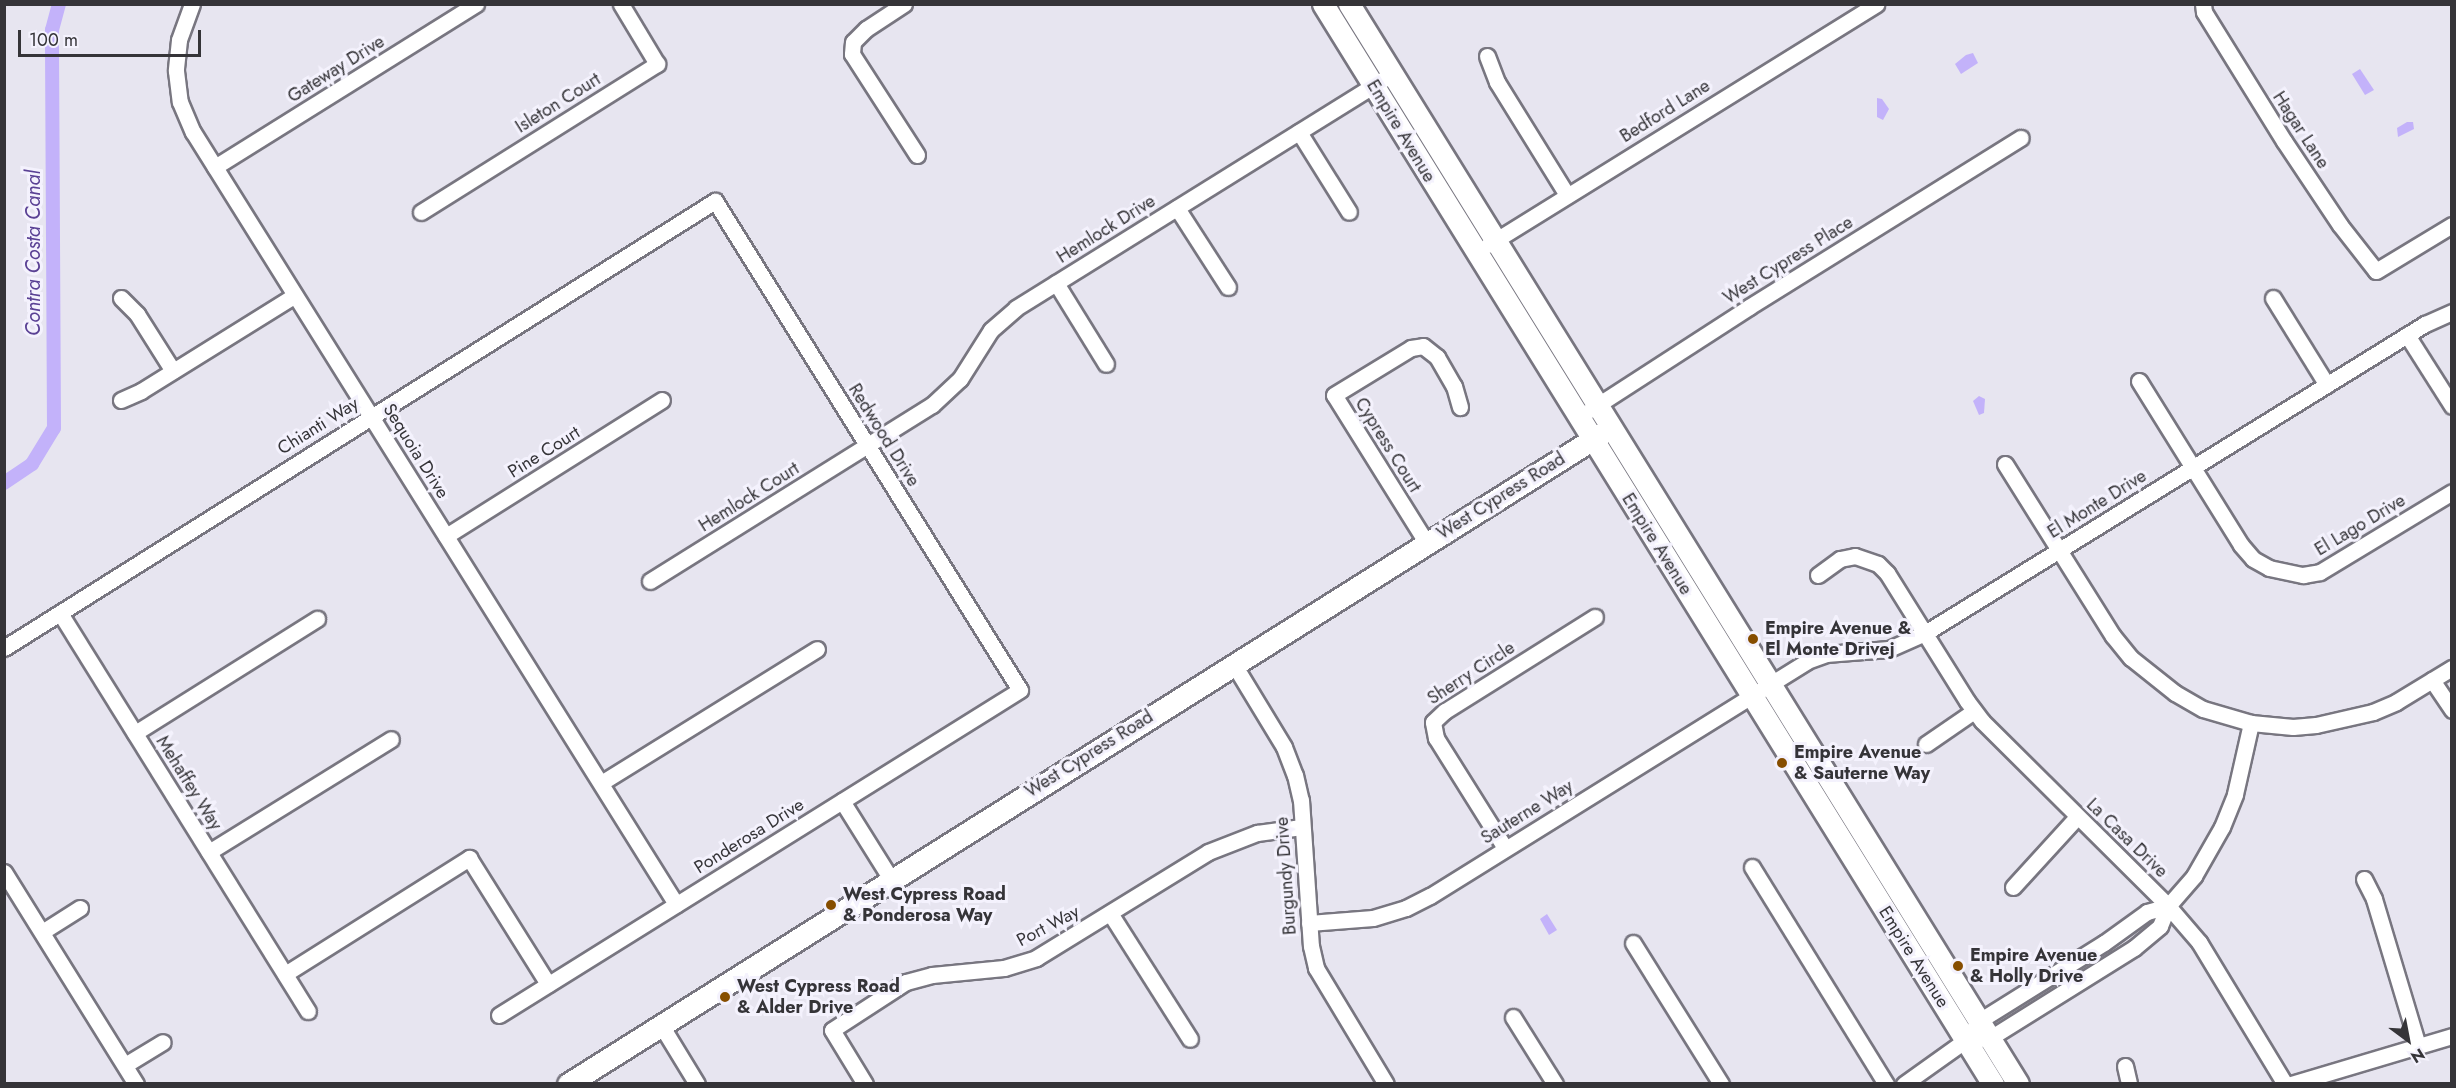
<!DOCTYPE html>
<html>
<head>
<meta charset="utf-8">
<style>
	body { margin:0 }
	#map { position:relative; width:2456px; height:1088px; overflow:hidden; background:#e7e5f0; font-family:Jost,sans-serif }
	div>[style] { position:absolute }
	.water>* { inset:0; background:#c3b2fa }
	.canal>* { height:14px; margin:-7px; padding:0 7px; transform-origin:7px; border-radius:7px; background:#c3b2fa }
	.roads { filter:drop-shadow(2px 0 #787680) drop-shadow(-2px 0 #787680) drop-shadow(0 2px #787680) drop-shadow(0 -2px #787680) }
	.street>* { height:15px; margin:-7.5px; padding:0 7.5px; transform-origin:7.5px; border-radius:7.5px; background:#fff }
	.secondary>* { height:21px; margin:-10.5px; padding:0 10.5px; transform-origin:10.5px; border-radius:10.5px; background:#fff }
	.dots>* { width:16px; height:16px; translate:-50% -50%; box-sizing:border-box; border:3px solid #f4f2fd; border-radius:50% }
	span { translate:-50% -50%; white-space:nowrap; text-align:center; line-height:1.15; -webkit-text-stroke:6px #f4f2fd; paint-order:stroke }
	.street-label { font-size:18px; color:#353438 }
	.poi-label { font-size:18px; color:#353438; font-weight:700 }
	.left { translate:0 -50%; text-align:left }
	.water-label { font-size:20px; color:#5a4194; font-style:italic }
	.frame { position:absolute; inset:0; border:6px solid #353438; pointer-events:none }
	.north { position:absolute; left:2378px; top:1010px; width:60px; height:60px; -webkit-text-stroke:4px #f4f2fd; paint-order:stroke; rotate:148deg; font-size:16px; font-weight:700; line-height:24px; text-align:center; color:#353438 }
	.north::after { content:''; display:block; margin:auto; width:21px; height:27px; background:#353438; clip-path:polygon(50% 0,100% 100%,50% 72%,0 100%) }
	.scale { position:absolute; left:18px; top:30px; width:183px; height:27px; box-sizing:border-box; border:3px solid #353438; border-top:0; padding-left:8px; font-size:18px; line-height:21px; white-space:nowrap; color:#353438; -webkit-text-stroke:4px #f4f2fd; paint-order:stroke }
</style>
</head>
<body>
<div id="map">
	<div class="water">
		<div style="clip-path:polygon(1973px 53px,1978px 63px,1961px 74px,1955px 64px,1966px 55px)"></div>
		<div style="clip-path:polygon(2360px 69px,2374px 90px,2365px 95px,2352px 74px)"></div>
		<div style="clip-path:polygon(1877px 98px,1882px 99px,1889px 109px,1883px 120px,1877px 117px)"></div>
		<div style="clip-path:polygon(2407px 122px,2413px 122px,2414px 129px,2398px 137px,2397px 128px)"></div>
		<div style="clip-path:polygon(1979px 396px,1985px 399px,1984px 413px,1979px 415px,1973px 401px)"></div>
		<div style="clip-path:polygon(1547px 914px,1557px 930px,1549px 935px,1540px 919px)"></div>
	</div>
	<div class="canal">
		<div style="left:4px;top:483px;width:34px;rotate:-34deg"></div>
		<div style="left:32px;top:464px;width:42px;rotate:-58.6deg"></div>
		<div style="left:54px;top:428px;width:398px;rotate:-90.3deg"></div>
		<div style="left:52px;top:30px;width:27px;rotate:-75deg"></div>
	</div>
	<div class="roads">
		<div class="street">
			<div style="left:192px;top:4px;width:38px;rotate:110deg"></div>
			<div style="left:179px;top:40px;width:31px;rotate:96deg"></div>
			<div style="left:176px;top:71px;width:31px;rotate:83deg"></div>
			<div style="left:180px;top:102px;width:33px;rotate:67deg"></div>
			<div style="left:193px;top:132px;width:911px;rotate:57.97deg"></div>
			<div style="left:904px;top:4px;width:45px;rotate:146.7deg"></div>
			<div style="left:866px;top:29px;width:18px;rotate:135deg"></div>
			<div style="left:853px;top:42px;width:12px;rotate:95deg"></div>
			<div style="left:852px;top:54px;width:120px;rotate:57.2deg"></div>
			<div style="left:2203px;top:4px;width:8px;rotate:83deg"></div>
			<div style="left:2204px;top:12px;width:152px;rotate:58.2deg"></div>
			<div style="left:2284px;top:141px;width:101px;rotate:56.3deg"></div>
			<div style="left:2340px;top:225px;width:58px;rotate:52deg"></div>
			<div style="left:2376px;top:271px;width:89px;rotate:-31.2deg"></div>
			<div style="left:1487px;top:56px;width:28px;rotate:69deg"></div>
			<div style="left:1497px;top:82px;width:133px;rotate:58.2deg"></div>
			<div style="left:1299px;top:132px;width:94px;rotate:58deg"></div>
			<div style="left:215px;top:167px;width:308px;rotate:-32deg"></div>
			<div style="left:1177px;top:208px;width:94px;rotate:57.2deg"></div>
			<div style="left:421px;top:212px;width:279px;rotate:-32.1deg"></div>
			<div style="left:657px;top:64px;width:70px;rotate:-121deg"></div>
			<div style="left:1488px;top:245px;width:457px;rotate:-31.8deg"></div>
			<div style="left:1056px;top:283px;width:95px;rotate:58.3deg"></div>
			<div style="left:121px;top:298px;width:23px;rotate:45deg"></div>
			<div style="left:137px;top:314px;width:67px;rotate:57.7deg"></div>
			<div style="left:2273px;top:298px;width:102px;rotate:58.2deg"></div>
			<div style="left:2407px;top:335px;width:84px;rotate:57.6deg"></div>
			<div style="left:2139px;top:381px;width:193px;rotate:58.1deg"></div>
			<div style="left:2241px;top:545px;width:18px;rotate:49deg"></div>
			<div style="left:2253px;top:559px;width:18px;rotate:29deg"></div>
			<div style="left:2269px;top:568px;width:35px;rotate:12deg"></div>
			<div style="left:2303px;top:575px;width:17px;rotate:-10deg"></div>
			<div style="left:2320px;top:572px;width:154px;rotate:-31.2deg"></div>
			<div style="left:121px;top:400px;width:22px;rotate:-24deg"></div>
			<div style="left:141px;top:391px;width:181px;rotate:-31.9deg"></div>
			<div style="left:1590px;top:410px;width:189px;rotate:-32.9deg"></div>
			<div style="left:1749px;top:307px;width:320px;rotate:-31.9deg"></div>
			<div style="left:2005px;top:464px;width:203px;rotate:57.9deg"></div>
			<div style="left:2113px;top:636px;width:28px;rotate:51deg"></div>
			<div style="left:2131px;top:658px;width:56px;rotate:38.5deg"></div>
			<div style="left:2175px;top:693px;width:32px;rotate:30deg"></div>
			<div style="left:2203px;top:709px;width:50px;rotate:16.3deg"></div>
			<div style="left:2251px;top:723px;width:42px;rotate:5.4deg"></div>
			<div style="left:2293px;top:727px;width:23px;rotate:-5deg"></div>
			<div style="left:2316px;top:725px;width:58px;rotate:-12.8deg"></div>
			<div style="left:2373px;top:712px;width:25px;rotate:-23deg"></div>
			<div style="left:2396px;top:702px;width:66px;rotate:-31.3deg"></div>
			<div style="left:446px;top:536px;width:255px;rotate:-32.2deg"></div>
			<div style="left:1426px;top:542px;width:173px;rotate:-122deg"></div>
			<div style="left:1334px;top:395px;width:90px;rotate:-31.4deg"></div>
			<div style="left:1411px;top:348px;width:12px;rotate:-9deg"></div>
			<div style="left:1423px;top:346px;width:18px;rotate:38deg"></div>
			<div style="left:1437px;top:357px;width:34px;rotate:60deg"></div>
			<div style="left:1454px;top:386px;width:22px;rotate:74deg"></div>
			<div style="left:1818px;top:575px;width:27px;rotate:-36deg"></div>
			<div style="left:1840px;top:559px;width:15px;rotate:-11deg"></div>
			<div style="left:1855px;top:556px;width:24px;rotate:19deg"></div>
			<div style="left:1878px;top:564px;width:13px;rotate:45deg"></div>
			<div style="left:1887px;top:573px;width:151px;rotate:58deg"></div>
			<div style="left:1967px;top:701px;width:25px;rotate:53deg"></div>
			<div style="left:1982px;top:721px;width:262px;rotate:44.8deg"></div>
			<div style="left:2168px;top:906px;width:48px;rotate:49.3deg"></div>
			<div style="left:2199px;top:942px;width:166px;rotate:58.8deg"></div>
			<div style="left:650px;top:581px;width:332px;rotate:-32deg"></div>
			<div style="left:932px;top:405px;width:38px;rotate:-43deg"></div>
			<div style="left:960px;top:379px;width:58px;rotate:-57.7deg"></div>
			<div style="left:991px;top:330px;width:33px;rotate:-41deg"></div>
			<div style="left:1016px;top:308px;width:443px;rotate:-31.9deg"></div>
			<div style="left:60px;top:613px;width:469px;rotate:58.1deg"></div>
			<div style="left:4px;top:648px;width:840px;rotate:-32.16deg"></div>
			<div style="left:715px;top:201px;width:576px;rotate:58.05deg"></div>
			<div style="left:1020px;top:690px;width:614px;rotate:148.04deg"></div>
			<div style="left:1233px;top:663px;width:98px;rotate:58.7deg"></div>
			<div style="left:1284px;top:747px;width:30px;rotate:69deg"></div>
			<div style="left:1295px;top:775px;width:26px;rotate:77deg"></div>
			<div style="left:1301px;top:800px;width:146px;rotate:86.1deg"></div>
			<div style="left:1311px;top:946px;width:23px;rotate:77deg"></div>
			<div style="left:1316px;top:968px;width:135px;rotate:58.9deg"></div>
			<div style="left:2432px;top:680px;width:36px;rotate:56deg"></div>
			<div style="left:135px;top:733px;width:215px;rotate:-32.1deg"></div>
			<div style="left:1926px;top:744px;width:58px;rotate:-34.5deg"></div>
			<div style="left:601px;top:783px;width:254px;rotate:-31.8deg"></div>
			<div style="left:842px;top:801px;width:92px;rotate:57.9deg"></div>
			<div style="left:1505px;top:848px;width:130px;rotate:-122.1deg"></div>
			<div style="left:1436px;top:738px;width:16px;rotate:-101deg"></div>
			<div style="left:1433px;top:722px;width:16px;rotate:-43deg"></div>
			<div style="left:1445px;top:711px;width:177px;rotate:-32.1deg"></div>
			<div style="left:209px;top:852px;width:214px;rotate:-31.8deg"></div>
			<div style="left:1752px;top:867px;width:255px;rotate:58.3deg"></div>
			<div style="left:4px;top:872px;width:250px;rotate:58.1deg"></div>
			<div style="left:2364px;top:879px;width:22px;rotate:63deg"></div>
			<div style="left:2374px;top:899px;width:153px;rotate:73.3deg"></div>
			<div style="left:2013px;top:887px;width:95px;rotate:-47.6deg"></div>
			<div style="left:1110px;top:913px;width:149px;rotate:57.6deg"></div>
			<div style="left:1309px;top:923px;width:64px;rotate:-4.5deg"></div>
			<div style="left:1373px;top:918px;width:34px;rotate:-17deg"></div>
			<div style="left:1406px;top:908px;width:27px;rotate:-27deg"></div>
			<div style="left:1430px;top:896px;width:444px;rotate:-31.9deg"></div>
			<div style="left:1807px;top:661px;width:20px;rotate:-20deg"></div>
			<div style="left:1826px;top:654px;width:63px;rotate:-4.5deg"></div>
			<div style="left:1889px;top:649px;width:39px;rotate:-24deg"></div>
			<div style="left:1925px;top:633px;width:588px;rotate:-31.72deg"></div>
			<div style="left:2425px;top:324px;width:30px;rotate:-24deg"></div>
			<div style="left:42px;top:932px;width:45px;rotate:-32.3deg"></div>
			<div style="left:1633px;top:943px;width:166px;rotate:58deg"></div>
			<div style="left:285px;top:974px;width:218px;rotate:-32.2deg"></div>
			<div style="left:469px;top:858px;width:149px;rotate:57.9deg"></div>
			<div style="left:1513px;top:1017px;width:79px;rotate:57.9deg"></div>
			<div style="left:661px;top:1025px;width:69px;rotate:58.6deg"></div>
			<div style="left:1979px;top:1039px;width:11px;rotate:-5deg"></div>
			<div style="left:1990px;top:1038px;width:170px;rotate:-32deg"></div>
			<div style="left:2134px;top:948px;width:34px;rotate:-40deg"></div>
			<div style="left:2160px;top:926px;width:22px;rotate:-68deg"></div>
			<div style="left:2168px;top:906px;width:40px;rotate:-49deg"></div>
			<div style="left:2194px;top:876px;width:56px;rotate:-60.3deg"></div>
			<div style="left:2222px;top:827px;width:35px;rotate:-68deg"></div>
			<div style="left:2235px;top:794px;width:73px;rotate:-77.3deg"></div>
			<div style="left:125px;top:1065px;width:44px;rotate:-31.2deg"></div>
			<div style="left:2125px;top:1066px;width:18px;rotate:77deg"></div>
			<div style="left:865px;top:1084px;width:63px;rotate:-121.4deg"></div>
			<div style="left:832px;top:1030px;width:88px;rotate:-33deg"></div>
			<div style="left:906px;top:982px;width:27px;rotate:-15deg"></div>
			<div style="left:932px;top:975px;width:72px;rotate:-5.6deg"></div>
			<div style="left:1004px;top:968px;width:34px;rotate:-17deg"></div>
			<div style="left:1036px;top:958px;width:202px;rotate:-31.6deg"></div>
			<div style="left:1208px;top:852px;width:53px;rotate:-21.2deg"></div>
			<div style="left:1257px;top:833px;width:45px;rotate:-7.6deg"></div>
			<div style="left:1904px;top:1084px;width:76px;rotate:-35.4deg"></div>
			<div style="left:1966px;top:1040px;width:23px;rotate:-56deg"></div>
			<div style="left:1979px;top:1021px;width:147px;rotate:-32deg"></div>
			<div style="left:2104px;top:943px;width:53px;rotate:-35.8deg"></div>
			<div style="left:2147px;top:912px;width:22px;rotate:-16deg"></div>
			<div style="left:2291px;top:1084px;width:168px;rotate:-16.6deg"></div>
		</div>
		<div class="secondary">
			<div style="left:1323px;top:4px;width:1271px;rotate:58.19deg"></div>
			<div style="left:1349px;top:4px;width:1270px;rotate:58.22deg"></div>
			<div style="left:568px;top:1084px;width:1224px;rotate:-32.18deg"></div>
		</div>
	</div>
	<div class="dots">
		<div style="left:1753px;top:639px;background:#864e00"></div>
		<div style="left:1782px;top:763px;background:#864e00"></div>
		<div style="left:831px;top:905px;background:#864e00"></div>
		<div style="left:1958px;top:966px;background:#864e00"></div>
		<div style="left:725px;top:997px;background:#864e00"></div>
	</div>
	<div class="street-label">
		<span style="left:336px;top:69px;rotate:-32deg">Gateway Drive</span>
		<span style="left:558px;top:103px;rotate:-32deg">Isleton Court</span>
		<span style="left:1665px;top:111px;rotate:-32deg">Bedford Lane</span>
		<span style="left:2301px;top:130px;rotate:57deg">Hagar Lane</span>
		<span style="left:1401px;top:131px;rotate:59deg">Empire Avenue</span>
		<span style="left:1106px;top:229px;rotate:-32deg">Hemlock Drive</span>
		<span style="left:1788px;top:260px;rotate:-32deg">West Cypress Place</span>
		<span style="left:318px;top:426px;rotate:-32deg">Chianti Way</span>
		<span style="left:884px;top:435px;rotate:58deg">Redwood Drive</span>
		<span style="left:1388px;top:445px;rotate:58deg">Cypress Court</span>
		<span style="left:416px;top:451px;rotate:58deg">Sequoia Drive</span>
		<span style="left:544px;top:452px;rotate:-32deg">Pine Court</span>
		<span style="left:1501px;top:496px;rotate:-32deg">West Cypress Road</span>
		<span style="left:749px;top:497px;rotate:-32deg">Hemlock Court</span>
		<span style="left:2097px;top:504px;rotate:-32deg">El Monte Drive</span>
		<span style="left:2360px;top:525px;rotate:-31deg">El Lago Drive</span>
		<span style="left:1657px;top:544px;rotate:58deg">Empire Avenue</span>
		<span style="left:1471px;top:673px;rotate:-33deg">Sherry Circle</span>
		<span style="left:1089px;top:754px;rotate:-32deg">West Cypress Road</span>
		<span style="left:189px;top:783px;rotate:58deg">Mehaffey Way</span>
		<span style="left:1527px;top:812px;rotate:-32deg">Sauterne Way</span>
		<span style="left:749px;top:836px;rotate:-32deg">Ponderosa Drive</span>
		<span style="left:2127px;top:838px;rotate:44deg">La Casa Drive</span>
		<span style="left:1286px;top:876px;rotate:-94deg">Burgundy Drive</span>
		<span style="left:1048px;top:926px;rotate:-28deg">Port Way</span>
		<span style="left:1914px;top:957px;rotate:58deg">Empire Avenue</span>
	</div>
	<div class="poi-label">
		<span class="left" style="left:1765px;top:639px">Empire Avenue &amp;<br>El Monte Drivej</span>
		<span class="left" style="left:1794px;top:763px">Empire Avenue<br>&amp; Sauterne Way</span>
		<span class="left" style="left:843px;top:905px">West Cypress Road<br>&amp; Ponderosa Way</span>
		<span class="left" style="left:1970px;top:966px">Empire Avenue<br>&amp; Holly Drive</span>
		<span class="left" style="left:737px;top:997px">West Cypress Road<br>&amp; Alder Drive</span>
	</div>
	<div class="water-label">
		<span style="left:33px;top:253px;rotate:-90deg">Contra Costa Canal</span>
	</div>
	<div class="frame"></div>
	<div class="north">N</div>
	<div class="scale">100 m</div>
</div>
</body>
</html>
